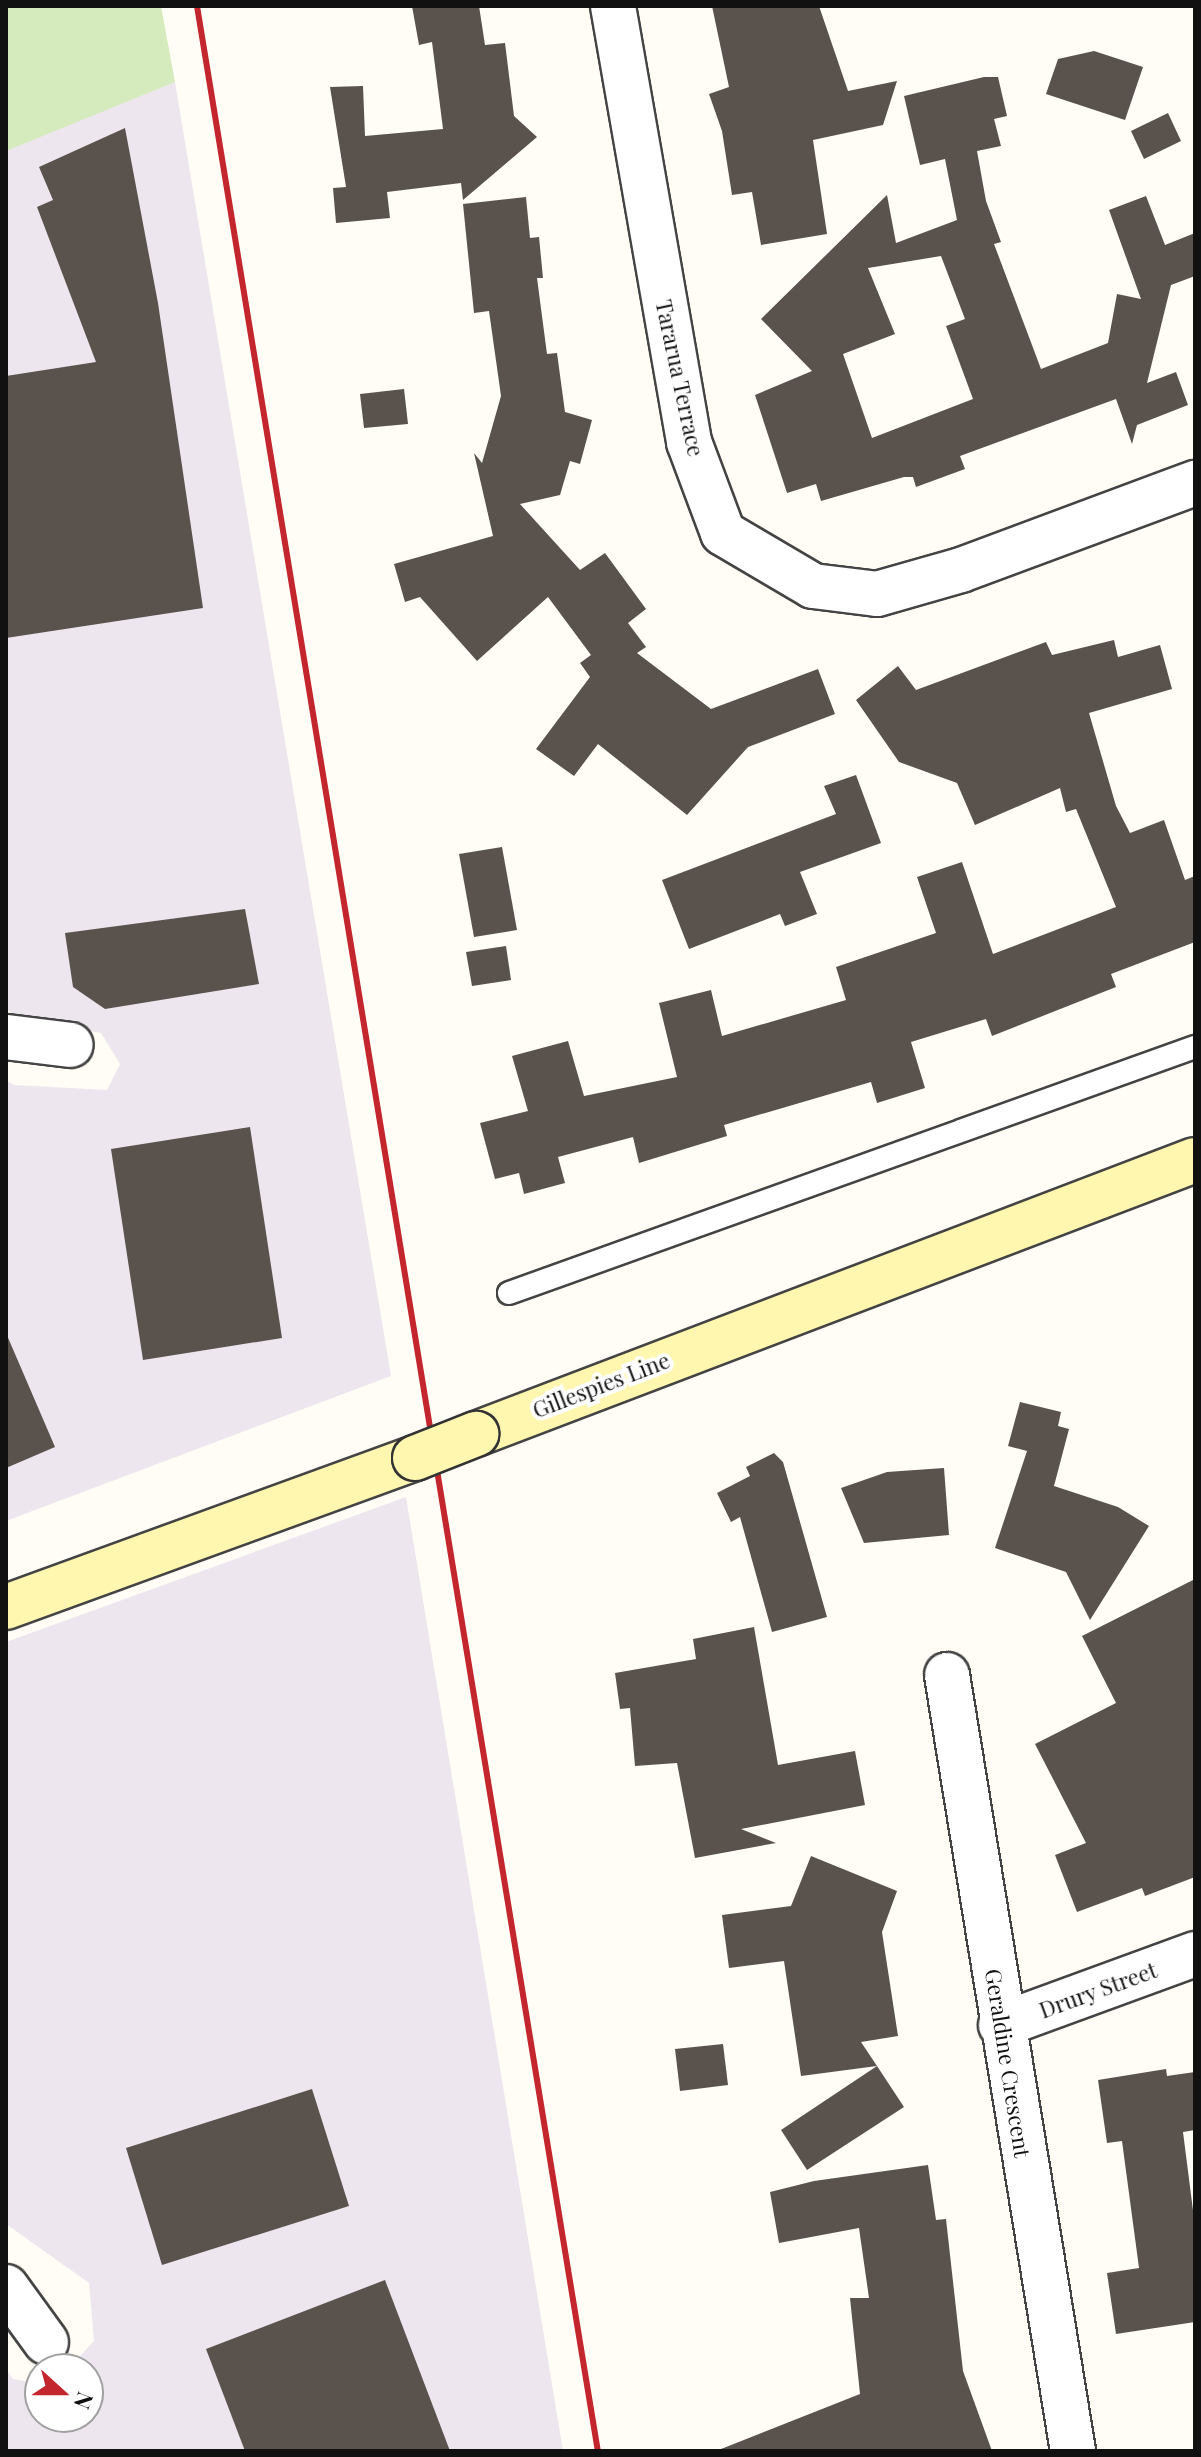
<!DOCTYPE html>
<html>
<head>
<meta charset="utf-8">
<style>
	body { margin:0 }
	#map { position:relative; width:1201px; height:2457px; overflow:hidden; background:#fffdf5; font-family:"Playfair Display",serif }
	div>[style] { position:absolute }
	.industrial>* { inset:0; background:#eee6ef }
	.green>* { inset:0; background:#d5ebbd }
	.building>* { inset:0; background:#5a524d }
	.roads { filter:drop-shadow(2px 0 #444) drop-shadow(-2px 0 #444) drop-shadow(0 2px #444) drop-shadow(0 -2px #444) }
	.lane>* { height:22px; margin:-11px; padding:0 11px; transform-origin:11px; border-radius:11px; background:#fff }
	.street>* { height:44px; margin:-22px; padding:0 22px; transform-origin:22px; border-radius:22px; background:#fff }
	.secondary>* { height:44px; margin:-22px; padding:0 22px; transform-origin:22px; border-radius:22px; background:#fff6b0 }
	.rail>* { height:6px; margin:-3px; padding:0 3px; transform-origin:3px; border-radius:3px; background:#c4262e }
	.bridges { filter:drop-shadow(2px 0 #333) drop-shadow(-2px 0 #333) drop-shadow(0 2px #333) drop-shadow(0 -2px #333) }
	.secondary-bridge>* { height:44px; margin:-22px; padding:0 22px; transform-origin:22px; border-radius:22px; background:#fff6b0 }
	span { translate:-50% -50%; white-space:nowrap; text-align:center; line-height:1.15; -webkit-text-stroke:8px #fff; paint-order:stroke }
	.street-label { font-size:22px; color:#111 }
	.frame { position:absolute; inset:0; border:8px solid #111; pointer-events:none }
	.north { position:absolute; left:24px; top:2353px; width:80px; height:80px; box-sizing:border-box; background:#fff; border:2px solid #a0a0a0; border-radius:50%; rotate:111deg; font-size:22px; font-weight:700; line-height:32px; text-align:center; color:#111 }
	.north::after { content:''; display:block; margin:auto; width:28px; height:36px; background:#c4262e; clip-path:polygon(50% 0,100% 100%,50% 72%,0 100%) }
</style>
</head>
<body>
<div id="map">
	<div class="industrial">
		<div style="clip-path:polygon(175px 82px,391px 1376px,6px 1521px,6px 1080px,14px 1085px,107px 1090px,120px 1064px,101px 1033px,20px 1019px,6px 1009px,6px 147px)"></div>
		<div style="clip-path:polygon(406px 1497px,563px 2451px,6px 2451px,6px 2369px,13px 2379px,40px 2384px,40px 2417px,88px 2417px,88px 2369px,68px 2369px,94px 2341px,89px 2283px,6px 2224px,6px 1642px)"></div>
	</div>
	<div class="green">
		<div style="clip-path:polygon(6px 6px,161px 6px,175px 82px,6px 151px)"></div>
	</div>
	<div class="building">
		<div style="clip-path:polygon(412px 6px,479px 6px,485px 45px,505px 43px,514px 116px,537px 137px,463px 200px,461px 183px,387px 192px,390px 218px,336px 223px,333px 188px,346px 187px,330px 87px,363px 86px,365px 136px,443px 129px,432px 42px,419px 45px)"></div>
		<div style="clip-path:polygon(712px 6px,819px 6px,848px 91px,897px 81px,883px 125px,813px 140px,827px 234px,761px 245px,752px 192px,732px 195px,722px 131px,709px 94px,729px 87px)"></div>
		<div style="clip-path:polygon(1094px 51px,1143px 67px,1125px 120px,1046px 94px,1058px 59px)"></div>
		<div style="clip-path:polygon(evenodd,984px 77px,998px 77px,1007px 116px,994px 119px,1001px 146px,977px 151px,986px 201px,1001px 242px,994px 244px,1041px 369px,1108px 343px,1117px 294px,1141px 299px,1109px 210px,1146px 196px,1165px 245px,1195px 233px,1195px 276px,1171px 285px,1147px 383px,1176px 372px,1188px 405px,1137px 425px,1132px 444px,1116px 399px,960px 456px,965px 469px,916px 487px,913px 477px,904px 477px,821px 501px,816px 484px,787px 493px,755px 395px,812px 371px,761px 319px,887px 195px,896px 243px,957px 220px,945px 159px,920px 165px,904px 96px,984px 77px,941px 256px,965px 319px,946px 326px,973px 399px,872px 438px,843px 354px,895px 334px,868px 268px,941px 256px)"></div>
		<div style="clip-path:polygon(1168px 113px,1181px 141px,1144px 159px,1131px 131px)"></div>
		<div style="clip-path:polygon(125px 128px,158px 303px,203px 608px,6px 638px,6px 376px,96px 362px,37px 207px,53px 200px,39px 167px)"></div>
		<div style="clip-path:polygon(526px 197px,530px 238px,539px 237px,543px 278px,537px 278px,547px 354px,557px 353px,565px 412px,592px 420px,580px 464px,570px 461px,560px 495px,520px 504px,580px 570px,605px 553px,646px 609px,628px 623px,646px 647px,637px 653px,711px 709px,818px 669px,835px 714px,748px 747px,687px 815px,598px 744px,574px 776px,536px 749px,590px 677px,580px 663px,591px 655px,548px 597px,477px 661px,420px 597px,405px 602px,394px 564px,493px 536px,474px 453px,482px 463px,501px 396px,489px 311px,474px 313px,463px 204px)"></div>
		<div style="clip-path:polygon(404px 389px,408px 424px,364px 428px,360px 394px)"></div>
		<div style="clip-path:polygon(1114px 640px,1118px 657px,1160px 645px,1172px 689px,1089px 713px,1116px 806px,1130px 833px,1164px 820px,1185px 880px,1195px 876px,1195px 942px,1111px 974px,1116px 987px,992px 1036px,986px 1019px,911px 1042px,925px 1088px,877px 1103px,871px 1082px,724px 1125px,727px 1136px,639px 1163px,633px 1137px,558px 1157px,565px 1183px,524px 1194px,519px 1173px,495px 1179px,480px 1123px,528px 1111px,512px 1056px,568px 1041px,584px 1096px,677px 1077px,659px 1003px,711px 990px,722px 1036px,846px 1000px,836px 967px,936px 933px,917px 877px,962px 862px,993px 954px,1116px 907px,1076px 809px,1066px 812px,1060px 788px,975px 825px,957px 783px,899px 762px,856px 700px,898px 666px,916px 690px,1046px 642px,1052px 655px)"></div>
		<div style="clip-path:polygon(856px 775px,881px 843px,800px 872px,817px 914px,785px 926px,780px 914px,689px 949px,662px 880px,836px 814px,824px 786px)"></div>
		<div style="clip-path:polygon(502px 847px,517px 930px,474px 937px,459px 854px)"></div>
		<div style="clip-path:polygon(245px 909px,259px 984px,105px 1009px,73px 987px,65px 933px)"></div>
		<div style="clip-path:polygon(506px 946px,511px 980px,472px 986px,466px 952px)"></div>
		<div style="clip-path:polygon(250px 1127px,282px 1338px,143px 1360px,111px 1149px)"></div>
		<div style="clip-path:polygon(6px 1333px,55px 1447px,6px 1468px)"></div>
		<div style="clip-path:polygon(1020px 1402px,1061px 1412px,1058px 1426px,1069px 1429px,1054px 1486px,1118px 1507px,1149px 1526px,1090px 1620px,1066px 1572px,995px 1548px,1027px 1451px,1008px 1446px)"></div>
		<div style="clip-path:polygon(774px 1453px,783px 1462px,827px 1617px,772px 1632px,740px 1517px,731px 1522px,717px 1493px,750px 1476px,746px 1467px)"></div>
		<div style="clip-path:polygon(944px 1468px,949px 1535px,864px 1543px,841px 1488px,887px 1472px)"></div>
		<div style="clip-path:polygon(1195px 1579px,1195px 1877px,1145px 1896px,1142px 1888px,1077px 1912px,1055px 1855px,1086px 1843px,1035px 1744px,1116px 1703px,1082px 1636px)"></div>
		<div style="clip-path:polygon(754px 1627px,778px 1765px,855px 1751px,865px 1805px,741px 1829px,776px 1843px,695px 1858px,677px 1763px,635px 1766px,630px 1708px,620px 1709px,615px 1673px,696px 1659px,693px 1639px)"></div>
		<div style="clip-path:polygon(811px 1856px,897px 1891px,882px 1932px,898px 2036px,861px 2042px,877px 2066px,801px 2076px,784px 1961px,729px 1968px,722px 1915px,791px 1906px)"></div>
		<div style="clip-path:polygon(723px 2044px,728px 2085px,680px 2091px,675px 2049px)"></div>
		<div style="clip-path:polygon(877px 2066px,904px 2107px,807px 2170px,781px 2130px)"></div>
		<div style="clip-path:polygon(1166px 2069px,1167px 2076px,1195px 2072px,1195px 2130px,1183px 2132px,1195px 2226px,1195px 2322px,1116px 2334px,1107px 2273px,1139px 2268px,1122px 2141px,1107px 2143px,1098px 2080px)"></div>
		<div style="clip-path:polygon(312px 2089px,349px 2206px,162px 2265px,126px 2148px)"></div>
		<div style="clip-path:polygon(928px 2165px,936px 2220px,946px 2219px,963px 2371px,992px 2451px,716px 2451px,860px 2394px,850px 2298px,869px 2298px,859px 2228px,779px 2243px,770px 2192px,814px 2181px)"></div>
		<div style="clip-path:polygon(385px 2280px,450px 2451px,245px 2451px,206px 2349px)"></div>
	</div>
	<div class="roads">
		<div class="lane">
			<div style="left:509px;top:1293px;width:729px;rotate:-19.73deg"></div>
		</div>
		<div class="street">
			<div style="left:613px;top:6px;width:443px;rotate:80.1deg"></div>
			<div style="left:689px;top:442px;width:97px;rotate:69.5deg"></div>
			<div style="left:723px;top:533px;width:104px;rotate:30.5deg"></div>
			<div style="left:813px;top:586px;width:64px;rotate:7.1deg"></div>
			<div style="left:877px;top:594px;width:87px;rotate:-15.9deg"></div>
			<div style="left:961px;top:570px;width:250px;rotate:-20.4deg"></div>
			<div style="left:6px;top:1037px;width:65px;rotate:7deg"></div>
			<div style="left:947px;top:1675px;width:786px;rotate:80.78deg"></div>
			<div style="left:1001px;top:2025px;width:207px;rotate:-20.1deg"></div>
			<div style="left:6px;top:2287px;width:68px;rotate:54deg"></div>
		</div>
		<div class="secondary">
			<div style="left:476px;top:1434px;width:769px;rotate:-20.86deg"></div>
			<div style="left:6px;top:1607px;width:435px;rotate:-20deg"></div>
		</div>
	</div>
	<div class="rail">
		<div style="left:197px;top:6px;width:2478px;rotate:80.69deg"></div>
	</div>
	<div class="bridges">
		<div class="secondary-bridge">
			<div style="left:415px;top:1458px;width:66px;rotate:-21.5deg"></div>
		</div>
	</div>
	<div class="street-label">
		<span style="left:680px;top:378px;rotate:78deg">Tararua Terrace</span>
		<span style="left:601px;top:1385px;rotate:-21deg">Gillespies Line</span>
		<span style="left:1098px;top:1990px;rotate:-20deg">Drury Street</span>
		<span style="left:1008px;top:2063px;rotate:81deg">Geraldine Crescent</span>
	</div>
	<div class="frame"></div>
	<div class="north">N</div>
</div>
</body>
</html>
